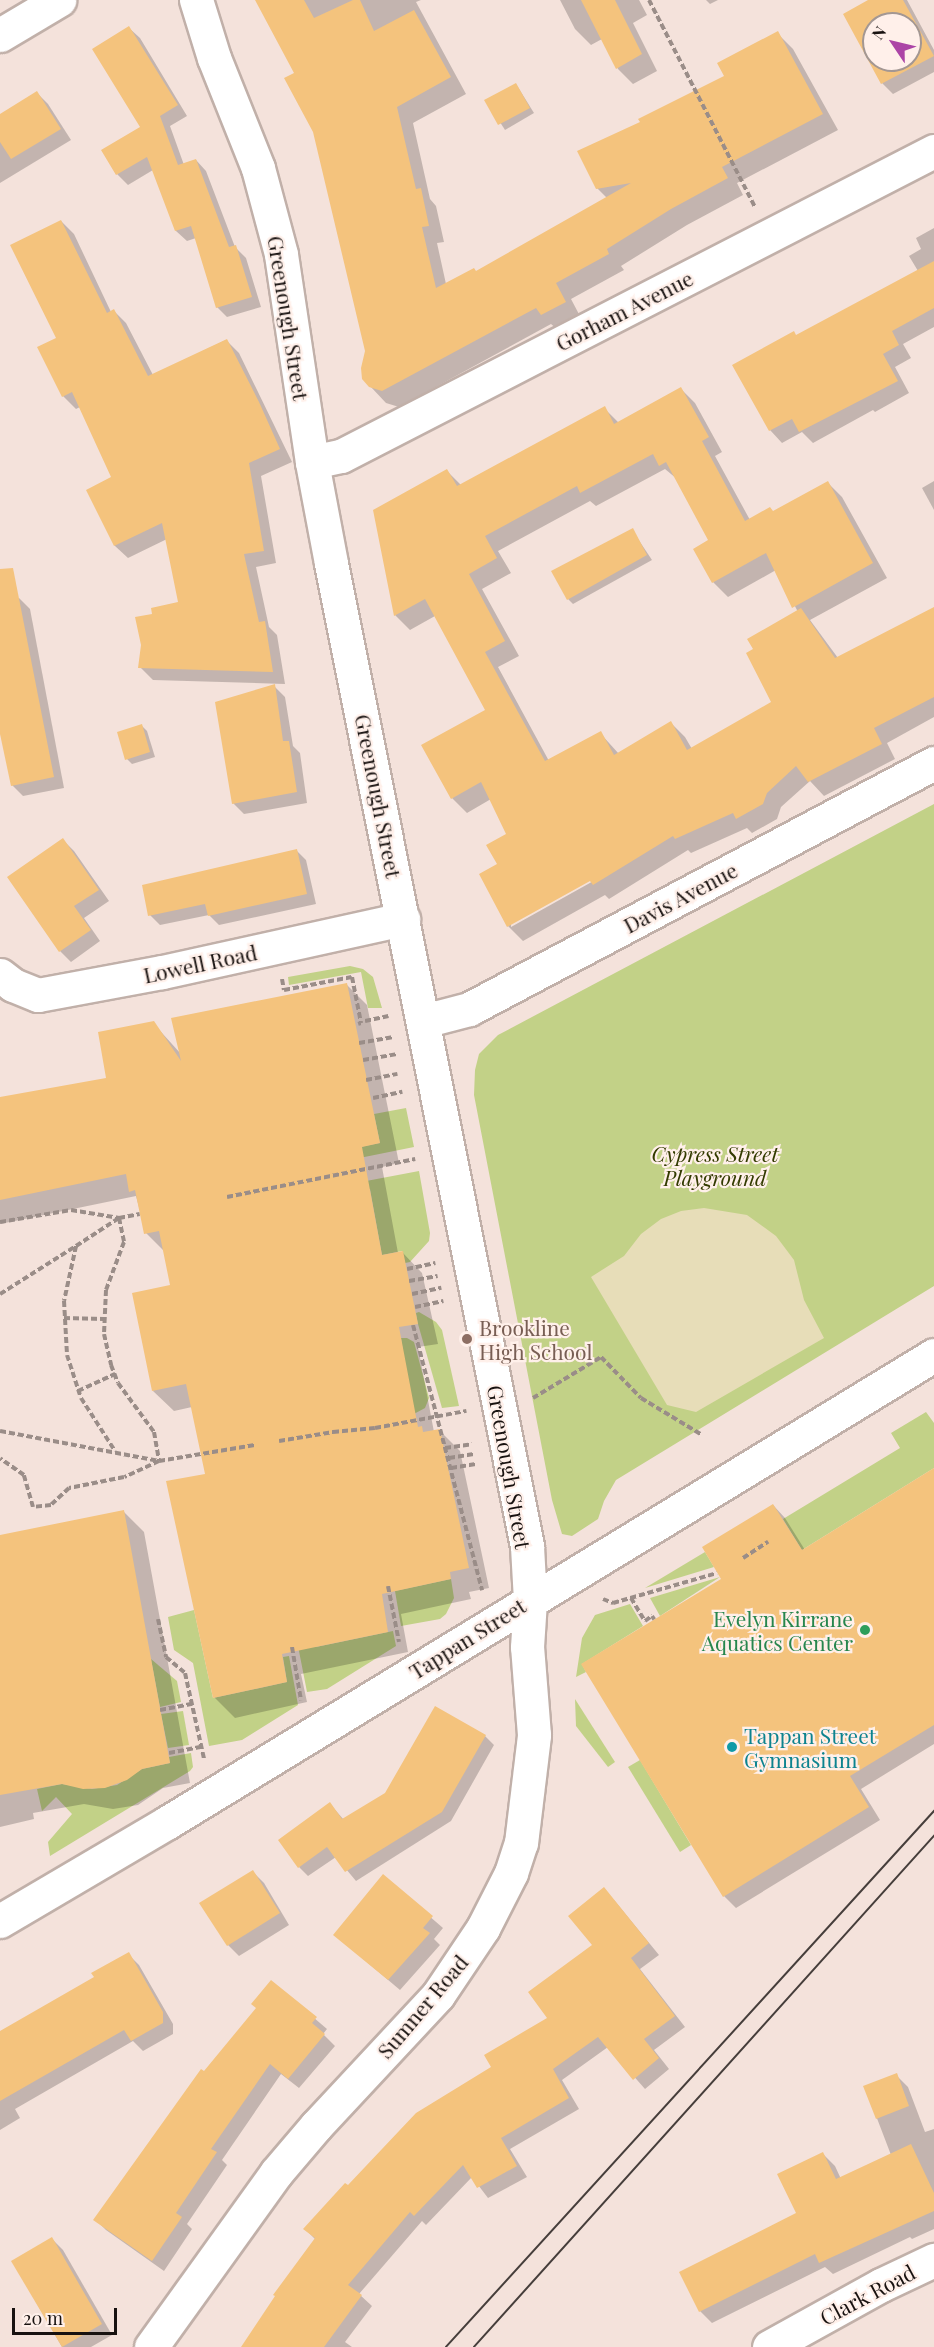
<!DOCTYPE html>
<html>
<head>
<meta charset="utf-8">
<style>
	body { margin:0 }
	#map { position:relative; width:934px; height:2347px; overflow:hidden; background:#f4e2db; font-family:"Playfair Display",serif }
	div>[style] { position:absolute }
	.green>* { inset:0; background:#c2d187 }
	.sand>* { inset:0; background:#e7ddb8 }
	.shadow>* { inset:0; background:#0003 }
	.building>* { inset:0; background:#f4c37d }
	.path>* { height:4px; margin-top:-2px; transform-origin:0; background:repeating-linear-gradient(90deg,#9a8d88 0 6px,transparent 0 9px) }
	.roads { filter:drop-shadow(2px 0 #c1b0a9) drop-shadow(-2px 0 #c1b0a9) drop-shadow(0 2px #c1b0a9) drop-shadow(0 -2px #c1b0a9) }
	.minor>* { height:33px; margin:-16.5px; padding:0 16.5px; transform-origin:16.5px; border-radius:16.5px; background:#fff }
	.tram>* { height:1.5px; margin:-0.75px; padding:0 0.75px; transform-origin:0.75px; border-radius:0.75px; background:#463e3b }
	.dots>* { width:16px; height:16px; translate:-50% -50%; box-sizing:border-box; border:3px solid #fff0ea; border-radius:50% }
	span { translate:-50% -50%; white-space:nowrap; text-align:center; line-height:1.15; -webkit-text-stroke:4.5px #fff0ea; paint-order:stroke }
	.street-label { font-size:21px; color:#181210 }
	.park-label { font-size:21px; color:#333b00; font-style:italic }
	.education-label { font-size:21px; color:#785e54 }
	.left { translate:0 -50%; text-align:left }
	.leisure-label { font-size:21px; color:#27864d }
	.right { translate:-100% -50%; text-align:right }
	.culture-label { font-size:21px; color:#0d838f }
	.north { position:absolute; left:862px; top:12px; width:60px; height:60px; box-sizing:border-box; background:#fff0ea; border:2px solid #a39793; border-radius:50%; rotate:305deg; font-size:16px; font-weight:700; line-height:24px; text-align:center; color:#181210 }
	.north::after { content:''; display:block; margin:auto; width:21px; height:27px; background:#ac44a6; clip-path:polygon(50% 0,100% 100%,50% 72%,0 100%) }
	.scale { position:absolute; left:12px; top:2308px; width:105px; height:27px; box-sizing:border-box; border:3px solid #181210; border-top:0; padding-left:8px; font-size:18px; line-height:21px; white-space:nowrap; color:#181210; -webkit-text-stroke:4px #fff0ea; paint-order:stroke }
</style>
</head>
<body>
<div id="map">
	<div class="green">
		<div style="clip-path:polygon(934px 804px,934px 1286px,616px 1480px,604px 1501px,598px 1519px,572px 1536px,562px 1534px,552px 1500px,474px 1095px,475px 1070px,479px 1054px,498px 1035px)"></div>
		<div style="clip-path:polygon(350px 966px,363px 969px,373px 977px,382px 1008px,368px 1008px,361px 972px,289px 985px,288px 977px)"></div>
		<div style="clip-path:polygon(406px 1108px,414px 1147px,225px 1185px,280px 1163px,380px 1143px,374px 1114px)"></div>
		<div style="clip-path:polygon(419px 1171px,430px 1233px,429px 1241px,410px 1262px,405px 1263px,402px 1251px,382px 1255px,370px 1189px,229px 1207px)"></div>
		<div style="clip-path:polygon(419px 1312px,436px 1322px,442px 1330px,459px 1406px,442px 1408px,418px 1324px,416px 1313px)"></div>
		<div style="clip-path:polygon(401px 1338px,407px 1338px,414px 1342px,429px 1398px,425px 1408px,412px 1415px)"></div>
		<div style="clip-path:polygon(926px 1412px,934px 1423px,934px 1468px,802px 1550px,783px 1519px,900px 1448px,891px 1433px)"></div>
		<div style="clip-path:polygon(705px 1552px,714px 1567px,645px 1588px)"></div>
		<div style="clip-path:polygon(720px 1577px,660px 1616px,650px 1598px)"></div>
		<div style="clip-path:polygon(451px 1579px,454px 1598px,446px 1614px,440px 1619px,401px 1626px,395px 1591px)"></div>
		<div style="clip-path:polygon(630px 1604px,643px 1626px,582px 1664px,586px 1672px,576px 1677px,582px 1638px,595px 1615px)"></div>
		<div style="clip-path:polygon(194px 1610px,213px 1698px,287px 1682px,283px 1657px,289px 1656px,298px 1705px,242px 1740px,209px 1746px,193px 1663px,174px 1650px,168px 1617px)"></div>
		<div style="clip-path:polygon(393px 1631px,396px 1646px,327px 1689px,307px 1692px,298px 1646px,316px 1647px)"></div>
		<div style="clip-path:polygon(151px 1659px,177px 1681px,181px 1702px,160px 1707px)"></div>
		<div style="clip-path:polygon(575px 1699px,615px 1762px,608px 1767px,576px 1726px)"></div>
		<div style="clip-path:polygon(183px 1711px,189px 1745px,168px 1748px,161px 1714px)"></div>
		<div style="clip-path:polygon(191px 1753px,193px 1767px,190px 1771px,50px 1856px,48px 1842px,72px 1814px,56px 1797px,42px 1811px,37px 1789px,62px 1784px,92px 1789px,117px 1785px,142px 1769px,170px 1763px,169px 1757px)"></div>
		<div style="clip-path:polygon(640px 1760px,691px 1845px,680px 1852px,628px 1767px)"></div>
	</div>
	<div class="sand">
		<div style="clip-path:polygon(704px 1208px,747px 1215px,776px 1236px,794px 1260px,804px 1300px,824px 1338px,696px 1412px,667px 1405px,591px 1277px,624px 1256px,641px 1234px,661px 1219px,681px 1211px)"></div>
	</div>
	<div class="shadow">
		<div style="clip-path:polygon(256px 0,421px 0,416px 2px,466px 94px,413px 123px,430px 199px,436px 206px,444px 242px,437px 243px,446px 284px,476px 272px,607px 198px,597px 188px,642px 122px,726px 76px,777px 33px,793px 49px,838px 130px,737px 183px,743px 195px,687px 225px,621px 266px,624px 270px,571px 299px,581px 318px,558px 330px,551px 324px,399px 407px,386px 403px,370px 386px,367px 351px,314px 132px,296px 73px)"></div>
		<div style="clip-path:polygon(560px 0,639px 0,647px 15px,633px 23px,657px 71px,633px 84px,618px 69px,602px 39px,591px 45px,575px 29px)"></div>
		<div style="clip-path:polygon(706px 0,718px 0,710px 4px)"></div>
		<div style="clip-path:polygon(evenodd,871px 0,907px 0,934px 50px,934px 72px,893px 94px,882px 83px,845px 15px,871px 0,874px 24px,910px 24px,910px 60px,874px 60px,874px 24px)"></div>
		<div style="clip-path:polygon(129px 28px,140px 38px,187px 116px,170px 126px,184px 165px,196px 160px,206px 171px,235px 247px,246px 258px,261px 307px,227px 317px,217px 307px,196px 238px,187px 241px,176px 231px,153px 170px,128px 185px,117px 174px,142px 127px)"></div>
		<div style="clip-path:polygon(516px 84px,534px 113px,505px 130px,486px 100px)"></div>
		<div style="clip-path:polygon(37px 93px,48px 104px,71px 140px,0 183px,0 116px)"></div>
		<div style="clip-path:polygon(61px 221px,74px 234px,111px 312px,114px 311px,126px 323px,153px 375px,226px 340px,239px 353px,292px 462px,261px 476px,276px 563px,256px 567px,269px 627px,277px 635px,285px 684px,153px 680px,140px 667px,154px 615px,180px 604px,167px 539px,128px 558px,115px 546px,88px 491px,113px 478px,80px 407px,76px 409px,63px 396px,58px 339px)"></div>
		<div style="clip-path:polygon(934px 228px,934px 327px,903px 344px,911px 358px,895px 367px,909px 393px,875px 412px,873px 410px,813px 443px,802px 432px,782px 443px,770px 430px,797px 336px,918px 271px,909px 256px,921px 249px,916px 238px)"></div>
		<div style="clip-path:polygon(evenodd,681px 389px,695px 403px,722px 452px,715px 456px,750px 520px,774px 512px,828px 483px,842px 497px,887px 578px,810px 620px,838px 658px,934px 608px,934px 717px,887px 743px,895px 759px,824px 796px,810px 781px,781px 807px,777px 819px,752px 833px,747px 828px,691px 853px,688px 850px,609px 899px,605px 895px,523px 941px,508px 926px,499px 865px,508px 835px,491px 799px,467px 813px,452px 798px,487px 710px,435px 616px,410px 630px,395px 615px,375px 511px,447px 471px,461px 485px,604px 408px,619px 423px,681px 389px,665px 469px,677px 479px,710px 541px,713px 582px,728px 597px,776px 570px,798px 612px,773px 702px,692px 749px,685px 737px,671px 723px,619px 754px,600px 733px,549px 761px,498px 667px,519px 656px,482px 589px,511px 573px,498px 551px,590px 501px,596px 506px,665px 469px,681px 389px,596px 876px,597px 879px,511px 927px,511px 923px,596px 876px)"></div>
		<div style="clip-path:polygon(934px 481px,934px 510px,922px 488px)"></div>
		<div style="clip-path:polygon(632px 530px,652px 560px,573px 604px,568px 599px)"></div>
		<div style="clip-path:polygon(19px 598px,30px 609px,64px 788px,23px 796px,12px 785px,0 727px,0 602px)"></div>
		<div style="clip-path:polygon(274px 686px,285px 697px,293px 746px,300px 753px,307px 803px,244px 814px,233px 803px)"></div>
		<div style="clip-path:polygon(142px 726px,147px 731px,155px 757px,132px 764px,127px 759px)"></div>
		<div style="clip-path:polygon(63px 840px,74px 851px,109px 901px,84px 918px,100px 941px,71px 962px,60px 951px)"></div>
		<div style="clip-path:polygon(296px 850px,306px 860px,316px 904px,219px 925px,209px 915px,160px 925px,150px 915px)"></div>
		<div style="clip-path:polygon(347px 985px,367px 1005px,399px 1163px,382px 1167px,398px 1253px,402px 1252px,422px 1273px,438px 1344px,418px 1347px,434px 1432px,440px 1431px,460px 1451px,489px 1588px,469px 1592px,471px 1599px,401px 1614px,408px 1652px,301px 1674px,307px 1702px,235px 1718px,214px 1697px,206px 1475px,192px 1407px,174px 1411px,153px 1391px,172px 1287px,165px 1252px,146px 1233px,136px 1196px,0 1224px,0 1099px,108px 1079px,153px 1023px,181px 1054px)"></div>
		<div style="clip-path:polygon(934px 1470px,934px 1744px,861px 1789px,880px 1820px,736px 1908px,724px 1896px,723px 1579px,773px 1505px,785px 1518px,805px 1550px)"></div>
		<div style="clip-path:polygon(123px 1511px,144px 1532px,190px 1783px,163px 1788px,138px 1805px,113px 1809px,84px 1804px,33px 1813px,34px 1819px,0 1827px,0 1537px)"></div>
		<div style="clip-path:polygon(485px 1736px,494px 1745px,451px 1821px,356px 1881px,336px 1857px,308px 1876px,299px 1867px,330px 1804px,344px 1820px)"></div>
		<div style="clip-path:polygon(253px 1872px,264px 1883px,289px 1925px,239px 1956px,228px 1945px)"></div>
		<div style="clip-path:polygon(383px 1876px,443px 1928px,434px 1939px,440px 1945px,400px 1990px,335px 1935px)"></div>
		<div style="clip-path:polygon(614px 1900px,659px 1955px,640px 1969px,685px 2027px,654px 2050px,669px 2069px,645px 2089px,608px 2047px,562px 2080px,579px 2109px,510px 2149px,527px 2177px,488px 2198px,472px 2177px,426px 2225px,422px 2221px,359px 2294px,372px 2306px,345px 2342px,352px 2347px,243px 2347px,316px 2240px,305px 2229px,348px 2187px,493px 2068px,549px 2018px,594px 1945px)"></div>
		<div style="clip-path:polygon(128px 1954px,139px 1965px,173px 2024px,173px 2034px,143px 2051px,133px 2041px,15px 2109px,20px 2118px,0 2130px,0 2032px,96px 1977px)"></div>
		<div style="clip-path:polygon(272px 1982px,327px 2029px,323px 2034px,335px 2046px,299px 2088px,281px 2074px,222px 2160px,227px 2165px,187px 2224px,192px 2229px,164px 2271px,106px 2230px,95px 2219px,204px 2073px,258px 2009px)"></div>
		<div style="clip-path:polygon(896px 2075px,908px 2087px,925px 2132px,934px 2129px,934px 2229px,912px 2239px,910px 2237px,833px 2274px,825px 2267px,712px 2323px,700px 2311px,798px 2214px,823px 2154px,835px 2166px,841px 2179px,891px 2155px,865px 2087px)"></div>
		<div style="clip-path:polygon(52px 2239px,63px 2250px,112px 2335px,91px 2347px,62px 2347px,13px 2262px)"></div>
	</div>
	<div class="building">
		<div style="clip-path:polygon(255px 0,304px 0,314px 18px,353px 0,360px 0,374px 31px,414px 10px,451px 77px,397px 107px,416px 189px,421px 188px,429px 226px,422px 227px,436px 288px,474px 268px,476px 271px,631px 183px,596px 189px,577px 151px,640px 122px,638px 119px,724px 76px,717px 63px,778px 31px,823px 114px,722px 167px,728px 178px,671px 209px,607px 249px,609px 254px,556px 283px,566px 302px,541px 315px,536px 308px,382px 391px,369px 387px,362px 379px,361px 368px,365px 351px,313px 132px,284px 78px,294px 73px)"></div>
		<div style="clip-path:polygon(581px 0,615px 0,642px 54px,616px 69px)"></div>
		<div style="clip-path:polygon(evenodd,868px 0,903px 0,934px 56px,881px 84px,843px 14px,868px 0,874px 24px,910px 24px,910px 60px,874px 60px,874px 24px)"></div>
		<div style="clip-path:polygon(129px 26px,178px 105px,160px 116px,178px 165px,196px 159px,229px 247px,236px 245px,252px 297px,216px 308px,191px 226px,175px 231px,147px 157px,116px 175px,101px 150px,140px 127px,92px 49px)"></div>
		<div style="clip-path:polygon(516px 83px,530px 108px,498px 125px,484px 100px)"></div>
		<div style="clip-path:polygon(37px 91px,61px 129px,11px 159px,0 142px,0 114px)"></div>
		<div style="clip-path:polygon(61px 220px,107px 313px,114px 309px,148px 376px,227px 339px,259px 402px,280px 449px,249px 463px,264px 551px,244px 554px,259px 622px,265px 621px,273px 672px,138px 668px,141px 645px,135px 617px,152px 614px,151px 608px,178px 602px,162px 523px,114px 546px,86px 490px,111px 477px,72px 392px,62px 397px,37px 347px,56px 338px,10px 245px)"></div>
		<div style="clip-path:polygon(934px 261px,934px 308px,892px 331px,899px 345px,883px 354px,898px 381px,799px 432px,792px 419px,769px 431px,732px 365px,794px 331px,796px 335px)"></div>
		<div style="clip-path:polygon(681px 387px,709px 437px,702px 441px,745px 521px,770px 507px,773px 511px,828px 481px,873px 563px,792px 608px,766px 553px,712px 583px,693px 549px,708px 540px,666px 462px,659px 466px,653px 454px,580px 493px,577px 486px,485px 536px,497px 558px,469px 574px,505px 641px,485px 652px,545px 761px,601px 731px,614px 755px,671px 721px,687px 750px,771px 702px,746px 653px,753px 649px,747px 639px,801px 608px,835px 658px,934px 607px,934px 697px,874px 728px,882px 744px,808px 782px,796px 766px,767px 793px,763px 804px,736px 819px,733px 813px,675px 839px,673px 836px,593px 885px,590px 881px,507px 927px,479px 874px,497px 864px,486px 845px,506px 834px,481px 782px,451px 799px,421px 745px,485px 710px,425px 599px,394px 616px,373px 510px,447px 469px,457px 486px,605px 406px,614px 424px)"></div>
		<div style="clip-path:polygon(633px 528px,647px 555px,567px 600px,551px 571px)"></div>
		<div style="clip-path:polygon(13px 568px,54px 777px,11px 786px,0 734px,0 569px)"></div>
		<div style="clip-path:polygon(275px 684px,283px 741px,289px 741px,297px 792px,232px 804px,215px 702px)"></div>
		<div style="clip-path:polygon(142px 724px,150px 752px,125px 760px,117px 732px)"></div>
		<div style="clip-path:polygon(63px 838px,99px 890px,74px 906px,91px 930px,59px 952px,7px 877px)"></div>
		<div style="clip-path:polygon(297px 849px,307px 894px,208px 916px,205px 904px,148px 916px,142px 885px)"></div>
		<div style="clip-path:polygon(347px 983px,380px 1143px,362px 1147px,382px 1255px,403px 1251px,418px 1324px,399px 1327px,418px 1427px,422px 1426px,423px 1432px,440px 1429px,469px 1568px,450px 1572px,451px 1579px,382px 1594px,388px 1632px,282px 1654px,287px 1682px,213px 1698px,166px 1481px,205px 1474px,186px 1384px,152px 1391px,132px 1293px,170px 1285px,159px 1231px,144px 1234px,135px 1190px,129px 1192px,126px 1174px,0 1200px,0 1097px,106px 1078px,98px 1032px,154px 1021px,181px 1061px,171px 1018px)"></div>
		<div style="clip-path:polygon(934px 1468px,934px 1725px,850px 1776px,869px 1807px,723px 1897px,581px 1664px,721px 1579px,702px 1547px,773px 1504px,802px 1550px)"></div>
		<div style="clip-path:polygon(124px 1510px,170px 1763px,142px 1769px,127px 1780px,105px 1788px,83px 1789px,62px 1784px,0 1795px,0 1535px)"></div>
		<div style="clip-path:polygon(435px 1706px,486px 1735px,442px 1812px,345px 1872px,327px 1847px,298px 1868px,278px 1840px,330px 1802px,342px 1819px,385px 1793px)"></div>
		<div style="clip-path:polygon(253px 1870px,280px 1913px,227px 1946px,199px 1903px)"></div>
		<div style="clip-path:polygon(383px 1874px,433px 1916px,423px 1928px,430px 1933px,388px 1980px,333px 1935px)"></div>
		<div style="clip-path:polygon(604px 1887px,649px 1943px,631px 1958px,675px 2016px,644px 2039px,659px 2058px,633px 2080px,598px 2037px,553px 2069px,569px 2098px,501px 2138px,517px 2166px,477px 2188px,463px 2165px,414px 2216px,410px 2212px,348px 2285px,362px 2295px,324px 2347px,241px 2347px,275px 2296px,273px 2295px,315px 2238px,303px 2229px,345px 2183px,348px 2185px,416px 2113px,491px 2067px,484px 2055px,547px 2018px,528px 1992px,592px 1945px,568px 1916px)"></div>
		<div style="clip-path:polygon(129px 1952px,163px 2012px,163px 2023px,131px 2041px,124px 2030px,0 2101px,0 2031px,94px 1977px,91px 1973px)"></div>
		<div style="clip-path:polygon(271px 1980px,317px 2017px,312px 2023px,325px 2034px,288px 2079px,270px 2064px,211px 2149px,217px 2152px,176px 2213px,182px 2217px,152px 2261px,93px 2220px,201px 2069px,204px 2071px,256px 2008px,251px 2004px)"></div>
		<div style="clip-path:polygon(897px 2073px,909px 2106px,876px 2119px,863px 2086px)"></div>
		<div style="clip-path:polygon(911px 2144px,934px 2193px,934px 2211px,819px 2263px,815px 2254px,699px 2312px,679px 2272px,796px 2213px,777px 2174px,823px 2152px,836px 2179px)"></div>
		<div style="clip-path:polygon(52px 2237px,102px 2324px,62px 2347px,11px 2261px)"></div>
	</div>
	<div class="path">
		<div style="left:649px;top:0;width:233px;rotate:62.9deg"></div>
		<div style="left:282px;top:979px;width:11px;rotate:80deg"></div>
		<div style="left:284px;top:990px;width:69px;rotate:-10.8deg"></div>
		<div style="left:352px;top:977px;width:47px;rotate:78.9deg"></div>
		<div style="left:361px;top:1023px;width:3px;rotate:162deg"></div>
		<div style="left:365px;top:1021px;width:24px;rotate:-12deg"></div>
		<div style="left:359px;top:1043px;width:35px;rotate:-10deg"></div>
		<div style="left:363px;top:1060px;width:34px;rotate:-10deg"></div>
		<div style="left:366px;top:1080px;width:32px;rotate:-11deg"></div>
		<div style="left:373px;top:1098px;width:30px;rotate:-12deg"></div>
		<div style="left:227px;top:1197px;width:192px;rotate:-11.4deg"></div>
		<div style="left:0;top:1222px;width:72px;rotate:-9.6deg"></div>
		<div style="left:71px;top:1210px;width:49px;rotate:9.5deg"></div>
		<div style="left:119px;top:1218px;width:25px;rotate:78deg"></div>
		<div style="left:124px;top:1242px;width:51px;rotate:110.6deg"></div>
		<div style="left:106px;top:1290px;width:44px;rotate:92.6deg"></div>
		<div style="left:104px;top:1334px;width:32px;rotate:77deg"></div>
		<div style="left:111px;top:1365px;width:19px;rotate:69deg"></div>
		<div style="left:118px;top:1383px;width:61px;rotate:53.7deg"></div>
		<div style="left:154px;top:1432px;width:29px;rotate:80deg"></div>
		<div style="left:159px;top:1461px;width:38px;rotate:155deg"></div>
		<div style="left:124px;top:1477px;width:56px;rotate:168.7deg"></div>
		<div style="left:69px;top:1488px;width:25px;rotate:137deg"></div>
		<div style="left:51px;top:1505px;width:18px;rotate:174deg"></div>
		<div style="left:33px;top:1507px;width:33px;rotate:-106deg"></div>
		<div style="left:24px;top:1475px;width:29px;rotate:-145deg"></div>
		<div style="left:76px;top:1246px;width:51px;rotate:-33.1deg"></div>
		<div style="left:119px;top:1218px;width:21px;rotate:-11deg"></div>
		<div style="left:407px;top:1269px;width:29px;rotate:-12deg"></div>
		<div style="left:409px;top:1281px;width:29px;rotate:-10deg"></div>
		<div style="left:0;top:1294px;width:90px;rotate:-32.3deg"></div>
		<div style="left:76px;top:1246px;width:56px;rotate:102.3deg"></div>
		<div style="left:64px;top:1301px;width:54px;rotate:86.8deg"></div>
		<div style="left:67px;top:1355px;width:45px;rotate:72deg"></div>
		<div style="left:81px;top:1398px;width:63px;rotate:57.3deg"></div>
		<div style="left:412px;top:1294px;width:30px;rotate:-12deg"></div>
		<div style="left:415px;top:1307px;width:29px;rotate:-12deg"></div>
		<div style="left:64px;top:1318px;width:40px;rotate:1.4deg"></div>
		<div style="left:413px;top:1325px;width:274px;rotate:75.4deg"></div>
		<div style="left:78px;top:1391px;width:41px;rotate:-24.7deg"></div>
		<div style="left:533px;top:1398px;width:79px;rotate:-31.1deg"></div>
		<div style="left:601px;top:1357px;width:57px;rotate:45.7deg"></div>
		<div style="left:641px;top:1398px;width:71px;rotate:31.2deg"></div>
		<div style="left:0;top:1431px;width:162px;rotate:10.7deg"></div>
		<div style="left:159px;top:1461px;width:97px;rotate:-9.5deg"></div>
		<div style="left:279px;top:1441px;width:55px;rotate:-9.5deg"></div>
		<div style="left:333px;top:1432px;width:42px;rotate:-5.4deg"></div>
		<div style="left:375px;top:1428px;width:93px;rotate:-10.6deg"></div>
		<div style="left:445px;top:1448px;width:27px;rotate:-8deg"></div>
		<div style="left:449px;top:1458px;width:25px;rotate:-9deg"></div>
		<div style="left:451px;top:1468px;width:25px;rotate:-9deg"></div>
		<div style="left:743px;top:1558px;width:30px;rotate:-33deg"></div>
		<div style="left:388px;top:1586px;width:57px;rotate:78.9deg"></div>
		<div style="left:631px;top:1598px;width:27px;rotate:59deg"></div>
		<div style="left:645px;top:1621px;width:9px;rotate:-36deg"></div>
		<div style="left:652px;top:1616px;width:4px;rotate:56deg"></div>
		<div style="left:603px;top:1599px;width:11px;rotate:22deg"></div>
		<div style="left:613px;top:1603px;width:108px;rotate:-16.1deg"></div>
		<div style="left:158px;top:1619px;width:39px;rotate:78deg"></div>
		<div style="left:166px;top:1657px;width:25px;rotate:40deg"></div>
		<div style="left:185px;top:1673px;width:88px;rotate:77.5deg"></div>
		<div style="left:292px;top:1647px;width:54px;rotate:80.4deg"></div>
		<div style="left:160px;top:1710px;width:33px;rotate:-11deg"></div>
		<div style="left:169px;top:1753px;width:33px;rotate:-11deg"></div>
	</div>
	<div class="roads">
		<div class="minor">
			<div style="left:0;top:35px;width:69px;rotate:-30.7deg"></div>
			<div style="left:312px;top:462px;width:30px;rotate:-12deg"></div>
			<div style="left:341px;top:456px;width:667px;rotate:-27.22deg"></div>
			<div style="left:0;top:975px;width:16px;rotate:38deg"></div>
			<div style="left:13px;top:985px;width:27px;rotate:22deg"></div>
			<div style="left:38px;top:995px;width:126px;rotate:-10.5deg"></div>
			<div style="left:162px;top:972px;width:247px;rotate:-12.4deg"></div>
			<div style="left:423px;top:1021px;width:48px;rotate:-14.6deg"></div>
			<div style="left:469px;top:1009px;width:526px;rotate:-27.88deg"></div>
			<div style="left:0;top:1921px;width:195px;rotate:-30.5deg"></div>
			<div style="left:168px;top:1822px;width:897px;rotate:-31.37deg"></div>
			<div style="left:151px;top:2347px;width:214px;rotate:-54.3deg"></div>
			<div style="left:276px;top:2173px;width:62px;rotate:-49.6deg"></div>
			<div style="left:316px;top:2126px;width:179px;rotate:-47deg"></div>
			<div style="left:438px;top:1995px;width:81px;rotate:-56.1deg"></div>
			<div style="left:483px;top:1928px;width:62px;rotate:-63deg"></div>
			<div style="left:511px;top:1873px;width:32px;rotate:-72deg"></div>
			<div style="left:521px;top:1843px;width:109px;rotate:-83.1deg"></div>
			<div style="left:534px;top:1735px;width:88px;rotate:-94.5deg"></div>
			<div style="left:527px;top:1647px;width:47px;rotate:-86.3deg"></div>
			<div style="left:530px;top:1600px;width:54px;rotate:-93.2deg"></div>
			<div style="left:527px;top:1546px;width:1002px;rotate:-101.28deg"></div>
			<div style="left:331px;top:563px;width:103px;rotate:-100.7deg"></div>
			<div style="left:312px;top:462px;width:210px;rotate:-98.5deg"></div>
			<div style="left:281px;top:254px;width:89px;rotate:-105deg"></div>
			<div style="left:258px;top:168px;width:118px;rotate:-111.8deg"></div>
			<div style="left:214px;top:58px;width:61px;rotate:-107.2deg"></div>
			<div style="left:769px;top:2347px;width:128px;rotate:-29deg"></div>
			<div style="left:881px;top:2285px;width:59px;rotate:-25.3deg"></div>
		</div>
	</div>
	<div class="tram">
		<div style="left:446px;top:2347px;width:725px;rotate:-47.68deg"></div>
		<div style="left:474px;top:2347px;width:688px;rotate:-48.01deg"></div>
	</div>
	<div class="dots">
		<div style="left:467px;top:1339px;background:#8d6e63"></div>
		<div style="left:865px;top:1630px;background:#2e9e5b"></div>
		<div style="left:732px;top:1747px;background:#0f9aa8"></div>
	</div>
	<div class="street-label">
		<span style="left:624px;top:310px;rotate:-27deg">Gorham Avenue</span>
		<span style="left:289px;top:318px;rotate:81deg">Greenough Street</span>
		<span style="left:379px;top:796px;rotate:79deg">Greenough Street</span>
		<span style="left:680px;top:897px;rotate:-28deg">Davis Avenue</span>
		<span style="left:200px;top:963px;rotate:-12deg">Lowell Road</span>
		<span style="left:510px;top:1467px;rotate:80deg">Greenough Street</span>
		<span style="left:467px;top:1638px;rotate:-32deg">Tappan Street</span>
		<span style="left:422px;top:2006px;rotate:-50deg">Sumner Road</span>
		<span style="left:867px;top:2294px;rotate:-28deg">Clark Road</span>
	</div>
	<div class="park-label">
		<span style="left:715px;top:1165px">Cypress Street<br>Playground</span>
	</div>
	<div class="education-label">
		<span class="left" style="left:479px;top:1339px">Brookline<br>High School</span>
	</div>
	<div class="leisure-label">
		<span class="right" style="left:853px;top:1630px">Evelyn Kirrane<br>Aquatics Center</span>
	</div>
	<div class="culture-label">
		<span class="left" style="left:744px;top:1747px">Tappan Street<br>Gymnasium</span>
	</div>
	<div class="north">N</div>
	<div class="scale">20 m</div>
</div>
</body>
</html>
